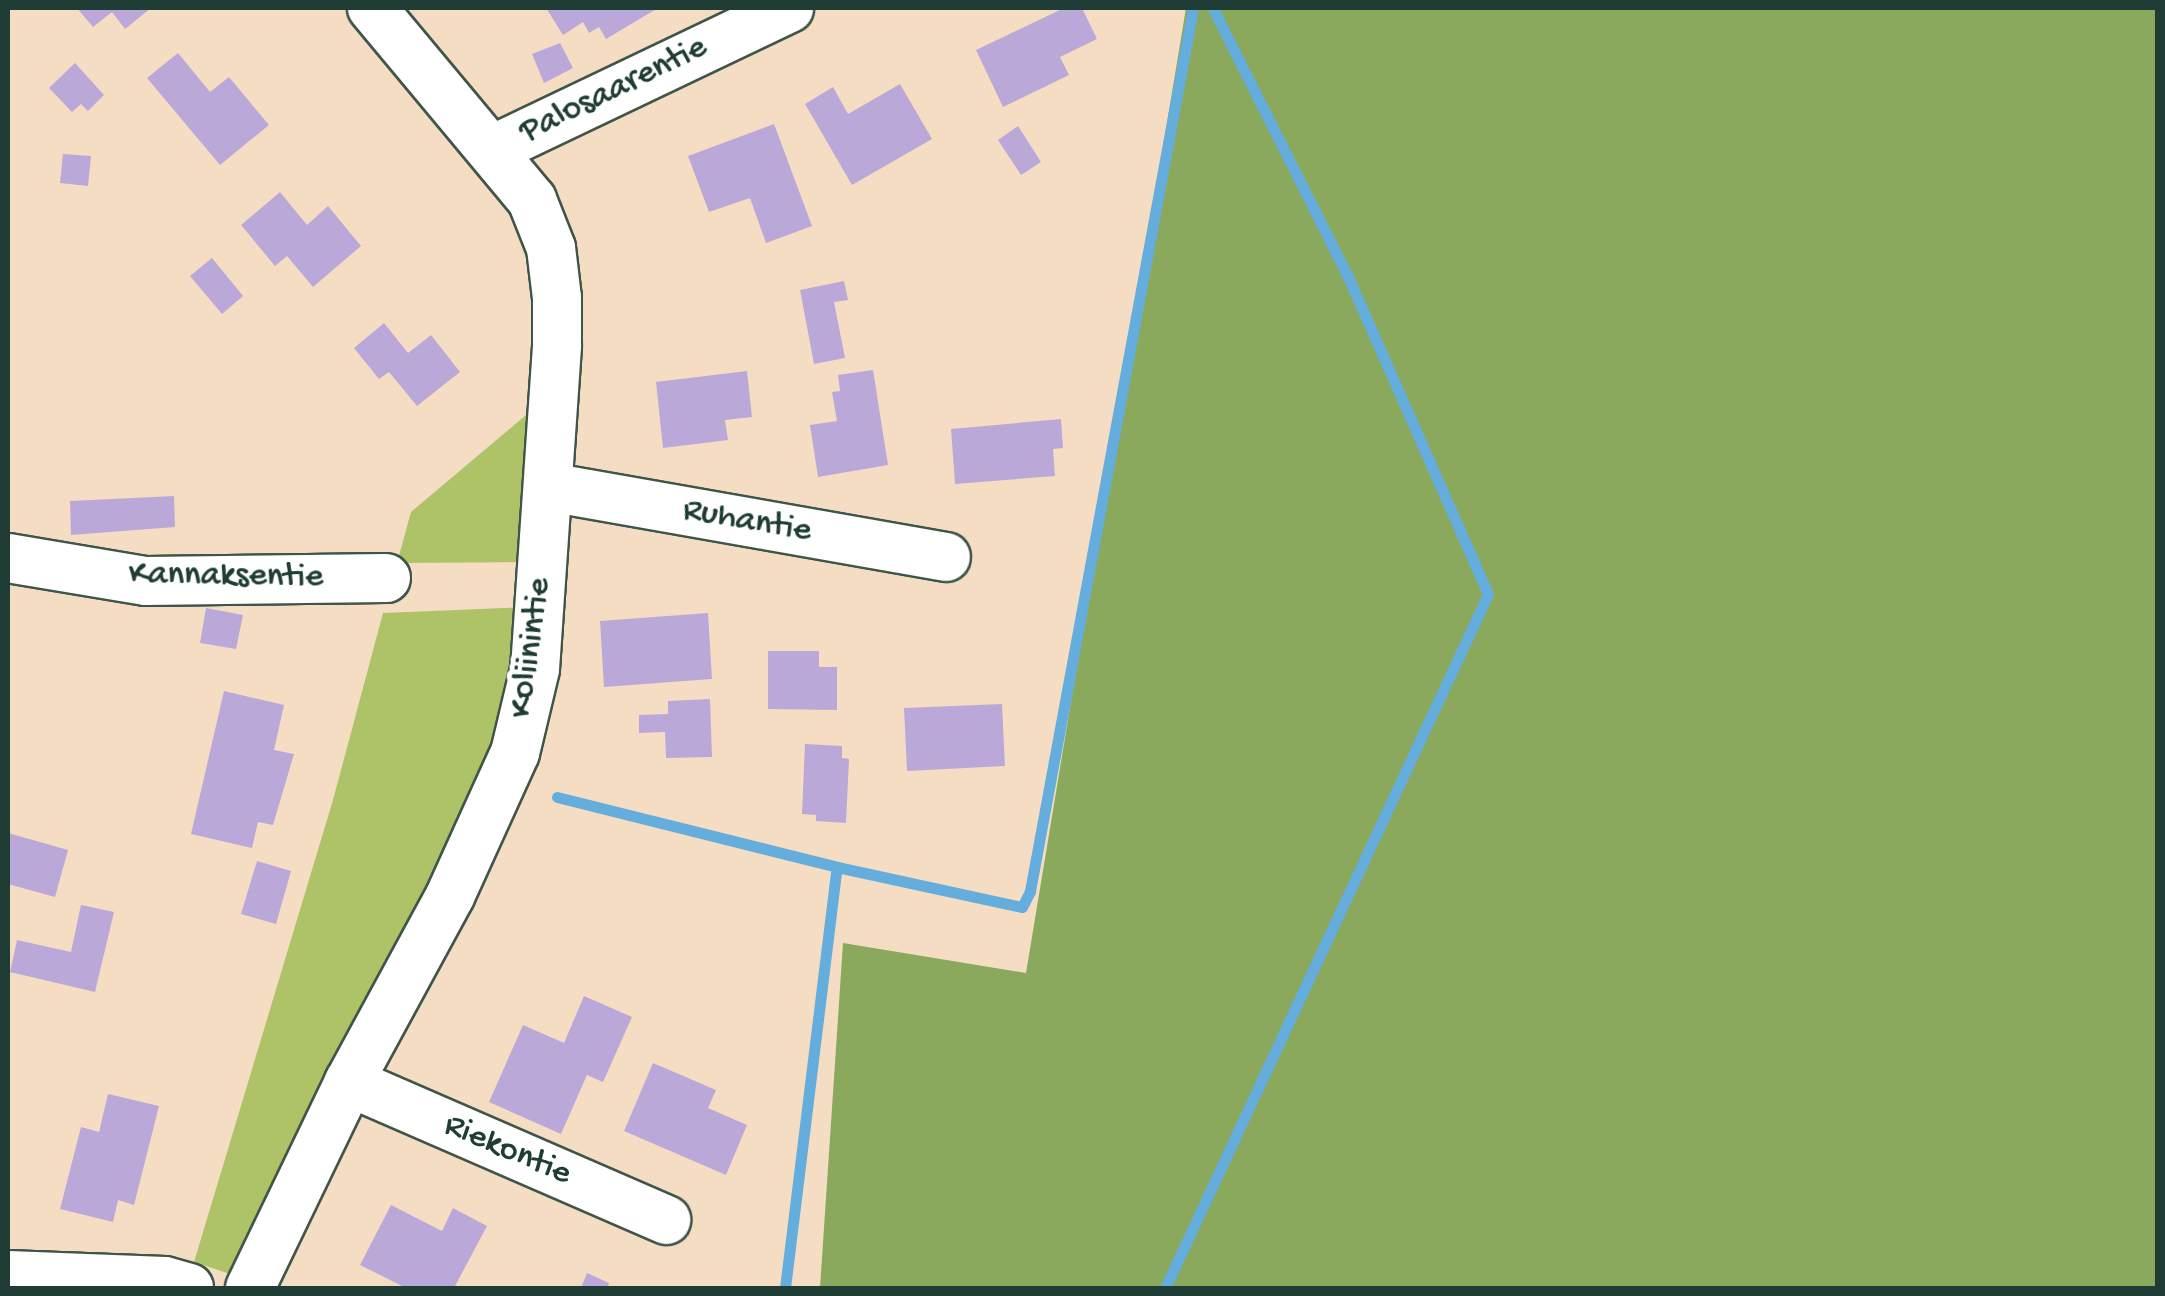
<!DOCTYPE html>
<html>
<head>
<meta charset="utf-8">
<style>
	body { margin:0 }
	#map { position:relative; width:2165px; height:1296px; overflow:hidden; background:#f5ddc3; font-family:"Gochi Hand",sans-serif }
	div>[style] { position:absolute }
	.green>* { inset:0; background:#aec367 }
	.forest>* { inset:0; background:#8aa95c }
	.stream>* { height:11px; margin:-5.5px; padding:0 5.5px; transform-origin:5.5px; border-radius:5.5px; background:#64addc }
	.building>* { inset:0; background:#baa9d8 }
	.roads { filter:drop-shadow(2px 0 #3f5549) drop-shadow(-2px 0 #3f5549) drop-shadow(0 2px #3f5549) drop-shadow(0 -2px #3f5549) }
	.minor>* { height:48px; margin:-24px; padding:0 24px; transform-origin:24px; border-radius:24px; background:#fff }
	span { translate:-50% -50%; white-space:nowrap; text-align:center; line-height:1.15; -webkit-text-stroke:10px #fff; paint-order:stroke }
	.street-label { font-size:35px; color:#1f3d34 }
	.frame { position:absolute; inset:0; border:10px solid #1f3d34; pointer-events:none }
</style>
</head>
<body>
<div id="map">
	<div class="green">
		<div style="clip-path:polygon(539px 404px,529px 562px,397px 563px,411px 512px)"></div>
		<div style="clip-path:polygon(527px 607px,505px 741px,230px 1274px,194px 1262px,333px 800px,383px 613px)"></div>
	</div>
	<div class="forest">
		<div style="clip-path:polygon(1186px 8px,2157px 8px,2157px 1288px,820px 1288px,843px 943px,1026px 973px)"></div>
	</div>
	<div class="stream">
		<div style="left:557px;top:797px;width:289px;rotate:14deg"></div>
		<div style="left:785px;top:1288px;width:424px;rotate:-83deg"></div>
		<div style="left:837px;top:867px;width:189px;rotate:12.2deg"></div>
		<div style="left:1022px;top:907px;width:18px;rotate:-63deg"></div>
		<div style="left:1030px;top:891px;width:898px;rotate:-79.54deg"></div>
		<div style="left:1165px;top:1288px;width:765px;rotate:-65.04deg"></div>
		<div style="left:1488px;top:594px;width:349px;rotate:-113.8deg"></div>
		<div style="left:1347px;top:275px;width:299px;rotate:-116.7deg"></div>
	</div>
	<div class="building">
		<div style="clip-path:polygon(77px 8px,151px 8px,125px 29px,112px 12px,93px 27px)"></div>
		<div style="clip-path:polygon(546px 8px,658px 8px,606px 39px,599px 27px,589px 33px,583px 22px,563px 35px)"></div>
		<div style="clip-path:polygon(1064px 8px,1082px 8px,1097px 39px,1060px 57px,1069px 75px,1003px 107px,976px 50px)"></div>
		<div style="clip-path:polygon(560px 43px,573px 68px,544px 83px,532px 54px)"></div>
		<div style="clip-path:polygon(178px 53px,210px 92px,229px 77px,269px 125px,220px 165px,147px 78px)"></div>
		<div style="clip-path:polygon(75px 63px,104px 95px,88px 111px,81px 104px,72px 112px,49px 88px)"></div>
		<div style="clip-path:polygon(900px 84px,932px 139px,852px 185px,805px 104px,833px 87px,848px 114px)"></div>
		<div style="clip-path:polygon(774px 124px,812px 226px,766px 243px,750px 198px,709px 212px,688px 156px)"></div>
		<div style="clip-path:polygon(1018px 126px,1041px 162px,1021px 175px,998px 140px)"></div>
		<div style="clip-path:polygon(63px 154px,91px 156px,88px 186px,60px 183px)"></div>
		<div style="clip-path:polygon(280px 192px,307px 225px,328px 206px,361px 246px,313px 287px,287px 256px,275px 266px,241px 225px)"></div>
		<div style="clip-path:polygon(212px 258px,243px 296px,222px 314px,190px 276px)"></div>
		<div style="clip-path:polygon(844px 281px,848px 300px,834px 302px,845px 358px,814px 364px,800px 290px)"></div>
		<div style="clip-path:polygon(384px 323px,408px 353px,431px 335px,460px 372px,417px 406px,389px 372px,379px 379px,354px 348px)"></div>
		<div style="clip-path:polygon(873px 370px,888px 465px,818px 477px,810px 425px,837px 421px,832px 392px,840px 391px,838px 375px)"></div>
		<div style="clip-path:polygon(747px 371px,752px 417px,725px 420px,728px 440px,663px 448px,656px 382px)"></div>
		<div style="clip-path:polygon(1061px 419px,1063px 448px,1053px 449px,1055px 476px,955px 484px,951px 429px)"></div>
		<div style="clip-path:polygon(174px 496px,175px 527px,71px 535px,70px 501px)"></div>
		<div style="clip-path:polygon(206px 608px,243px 615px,236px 649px,200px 643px)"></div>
		<div style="clip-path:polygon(708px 613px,712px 679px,604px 687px,600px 621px)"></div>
		<div style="clip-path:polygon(768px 651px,819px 651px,819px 667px,837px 667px,837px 710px,768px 709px)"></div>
		<div style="clip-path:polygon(224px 691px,284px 705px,274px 750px,294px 754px,273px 825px,258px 822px,252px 848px,191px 834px)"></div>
		<div style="clip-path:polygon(710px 699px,712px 757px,666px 758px,665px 732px,639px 733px,639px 715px,668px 714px,668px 701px)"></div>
		<div style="clip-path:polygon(1002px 704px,1005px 766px,907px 771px,904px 708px)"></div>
		<div style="clip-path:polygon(805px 744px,842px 746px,842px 758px,849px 759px,846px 823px,816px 821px,816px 815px,802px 814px)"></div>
		<div style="clip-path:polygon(8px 833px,68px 850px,55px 897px,8px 884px)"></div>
		<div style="clip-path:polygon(257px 861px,291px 871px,276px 924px,241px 914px)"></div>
		<div style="clip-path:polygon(81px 905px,114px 912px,95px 992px,10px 972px,17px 940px,71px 952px)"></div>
		<div style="clip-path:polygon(584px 996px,632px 1017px,603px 1082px,587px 1075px,561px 1134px,489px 1102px,523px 1025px,564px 1043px)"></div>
		<div style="clip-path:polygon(653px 1063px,716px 1090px,708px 1108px,747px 1125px,726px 1175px,624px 1131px)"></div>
		<div style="clip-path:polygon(108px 1094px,159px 1106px,134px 1205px,118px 1200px,113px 1222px,60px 1209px,81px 1127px,99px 1132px)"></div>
		<div style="clip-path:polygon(391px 1205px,442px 1231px,453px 1208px,487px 1226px,454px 1288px,406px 1288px,360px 1265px)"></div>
		<div style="clip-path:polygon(587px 1273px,609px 1283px,607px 1288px,581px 1288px)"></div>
	</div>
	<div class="roads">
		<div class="minor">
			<div style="left:494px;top:149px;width:327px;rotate:-25.5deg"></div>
			<div style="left:549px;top:487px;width:403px;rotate:10deg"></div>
			<div style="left:8px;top:558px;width:140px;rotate:9.5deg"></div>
			<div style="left:146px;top:581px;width:240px;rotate:-0.7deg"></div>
			<div style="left:349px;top:1082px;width:346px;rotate:23.5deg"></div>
			<div style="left:8px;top:1275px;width:157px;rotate:2.2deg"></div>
			<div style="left:165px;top:1281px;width:25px;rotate:16deg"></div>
			<div style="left:250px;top:1288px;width:229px;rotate:-64.3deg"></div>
			<div style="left:349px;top:1082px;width:212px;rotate:-61.5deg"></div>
			<div style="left:450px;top:896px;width:157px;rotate:-65.6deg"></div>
			<div style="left:515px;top:753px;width:86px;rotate:-76.6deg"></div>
			<div style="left:535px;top:669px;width:325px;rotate:-86.1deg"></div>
			<div style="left:557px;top:345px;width:47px;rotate:-90deg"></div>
			<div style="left:557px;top:298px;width:50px;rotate:-96.8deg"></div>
			<div style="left:551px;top:248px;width:52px;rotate:-111.6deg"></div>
			<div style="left:532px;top:200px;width:250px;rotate:-129.8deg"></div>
		</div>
	</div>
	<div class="street-label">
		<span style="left:614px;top:91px;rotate:-26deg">Palosaarentie</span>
		<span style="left:747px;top:522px;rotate:10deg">Ruhantie</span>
		<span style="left:226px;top:577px;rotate:1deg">Kannaksentie</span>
		<span style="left:532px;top:648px;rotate:-82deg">Koliinintie</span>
		<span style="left:507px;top:1151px;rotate:23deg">Riekontie</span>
	</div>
	<div class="frame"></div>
</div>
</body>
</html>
